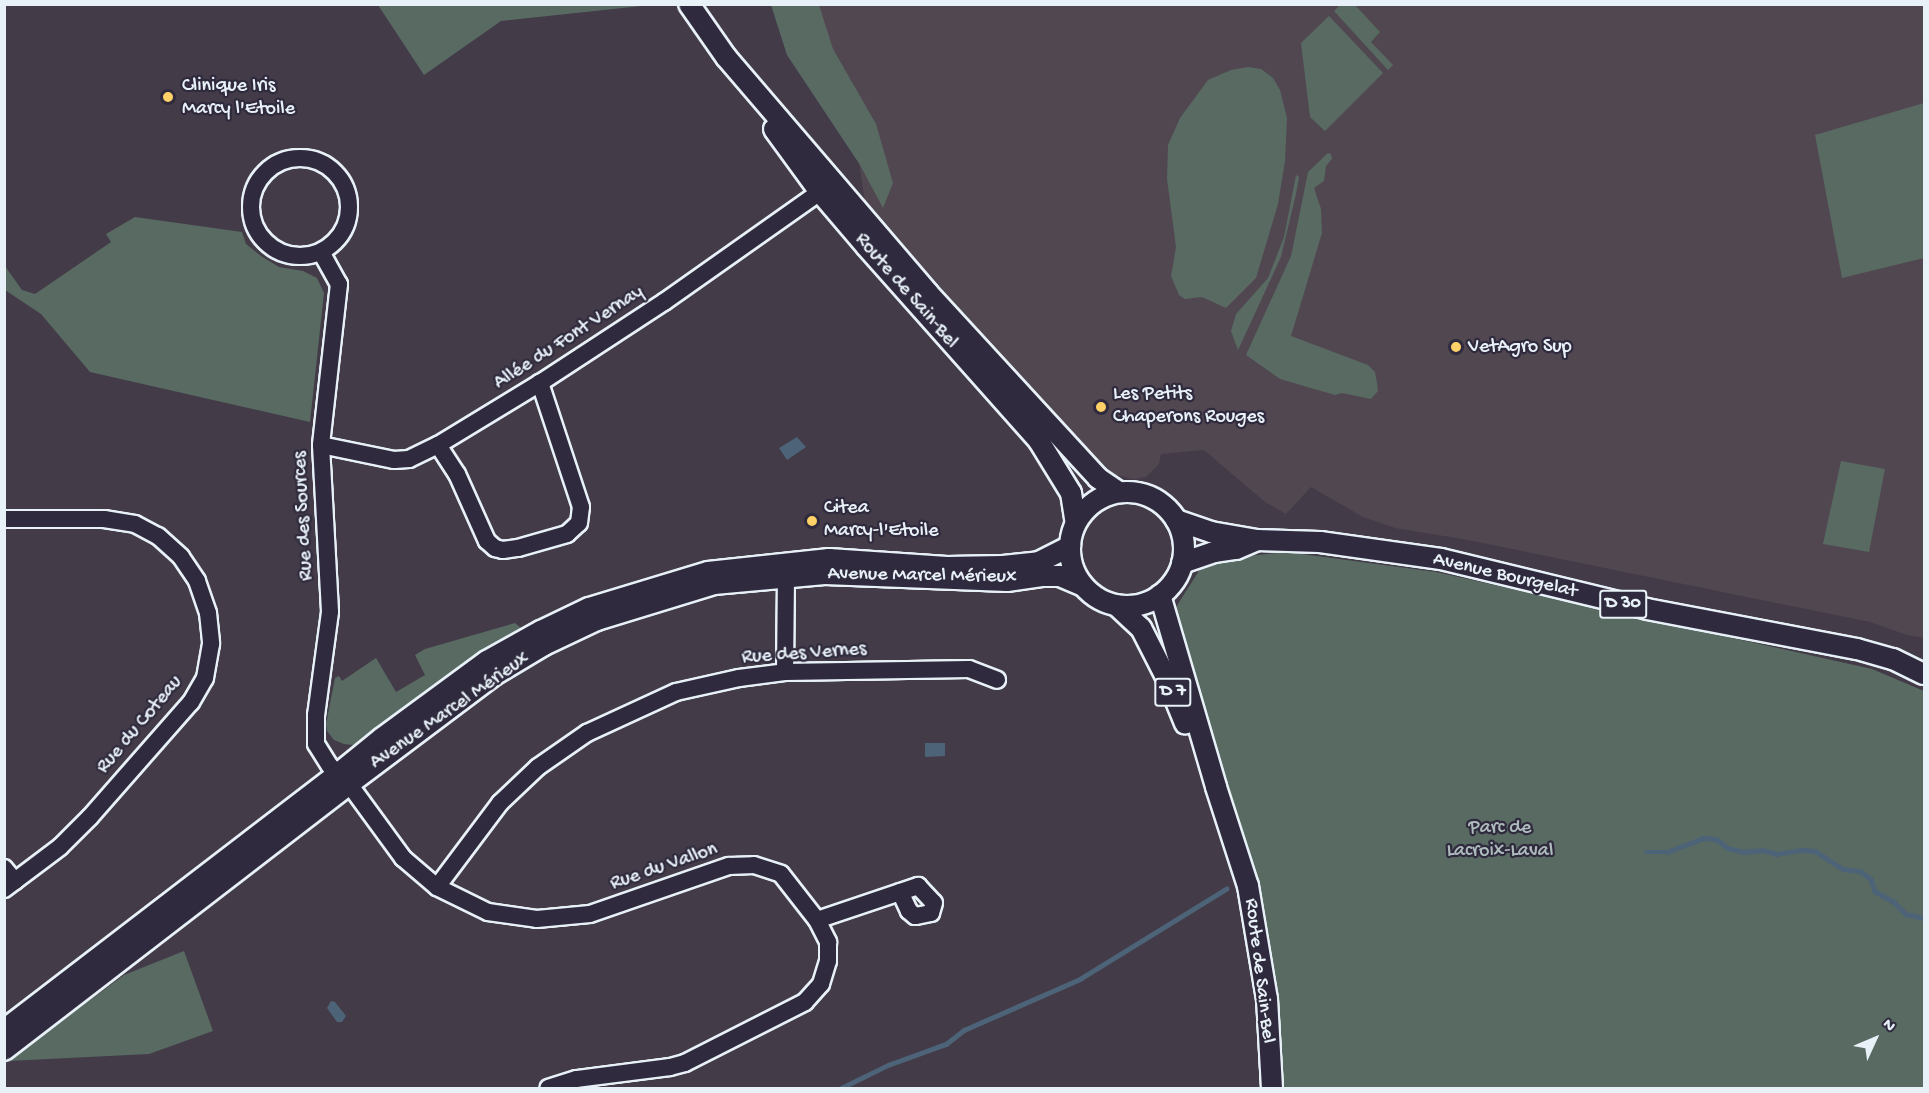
<!DOCTYPE html>
<html>
<head>
<meta charset="utf-8">
<style>
	body { margin:0 }
	#map { position:relative; width:1929px; height:1093px; overflow:hidden; background:#433b48; font-family:"Gochi Hand",sans-serif }
	div>[style] { position:absolute }
	.built>* { inset:0; background:#514750 }
	.green>* { inset:0; background:#586a62 }
	.water>* { inset:0; background:#4d6378 }
	.stream>* { height:4.5px; margin:-2.25px; padding:0 2.25px; transform-origin:2.25px; border-radius:2.25px; background:#4d6378 }
	.roads { filter:drop-shadow(2px 0 #e8f1f8) drop-shadow(-2px 0 #e8f1f8) drop-shadow(0 2px #e8f1f8) drop-shadow(0 -2px #e8f1f8) }
	.minor>* { height:16px; margin:-8px; padding:0 8px; transform-origin:8px; border-radius:8px; background:#2f2a3d }
	.minor>.ring { margin:-8px; padding:0; box-sizing:content-box; background:none; border:16px solid #2f2a3d; border-radius:50% }
	.major>* { height:20px; margin:-10px; padding:0 10px; transform-origin:10px; border-radius:10px; background:#2f2a3d }
	.major>.ring { margin:-10px; padding:0; box-sizing:content-box; background:none; border:20px solid #2f2a3d; border-radius:50% }
	.dots>* { width:16px; height:16px; translate:-50% -50%; box-sizing:border-box; border:3px solid #2f2a3d; border-radius:50% }
	span { translate:-50% -50%; white-space:nowrap; text-align:center; line-height:1.15; -webkit-text-stroke:4.5px #2f2a3d; paint-order:stroke }
	.shield-label span { padding:2px 4px; background:#2f2a3d; border:2px solid; border-radius:4px; -webkit-text-stroke-width:0 }
	.shield-label { font-size:18px; color:#e8f1f8; font-weight:700 }
	.poi-label { font-size:20px; color:#e8f1f8 }
	.left { translate:0 -50%; text-align:left }
	.street-label { font-size:20px; color:#e8f1f8 }
	.park-label { font-size:20px; color:#aebbbc }
	.frame { position:absolute; inset:0; border:6px solid #e8f1f8; pointer-events:none }
	.north { position:absolute; left:1845px; top:1009px; width:60px; height:60px; -webkit-text-stroke:4px #2f2a3d; paint-order:stroke; rotate:46deg; font-size:16px; font-weight:700; line-height:24px; text-align:center; color:#e8f1f8 }
	.north::after { content:''; display:block; margin:auto; width:21px; height:27px; background:#e8f1f8; clip-path:polygon(50% 0,100% 100%,50% 72%,0 100%) }
</style>
</head>
<body>
<div id="map">
	<div class="built">
		<div style="clip-path:polygon(794px 5px,1924px 5px,1924px 638px,1907px 635px,1870px 622px,1468px 540px,1395px 528px,1363px 517px,1311px 487px,1286px 514px,1265px 502px,1204px 450px,1161px 454px,1159px 464px,1146px 477px,1134px 479px,1112px 474px,1081px 445px,895px 250px,866px 208px,857px 150px)"></div>
	</div>
	<div class="green">
		<div style="clip-path:polygon(1341px 4px,1355px 5px,1380px 32px,1371px 42px,1393px 65px,1388px 70px,1334px 11px)"></div>
		<div style="clip-path:polygon(378px 5px,651px 5px,501px 21px,424px 75px)"></div>
		<div style="clip-path:polygon(771px 5px,819px 5px,833px 49px,876px 124px,893px 183px,883px 208px,860px 165px,787px 55px)"></div>
		<div style="clip-path:polygon(1329px 16px,1383px 73px,1325px 131px,1310px 117px,1301px 43px)"></div>
		<div style="clip-path:polygon(1248px 67px,1261px 69px,1273px 78px,1280px 90px,1287px 118px,1285px 161px,1278px 204px,1256px 278px,1226px 308px,1202px 297px,1185px 299px,1179px 295px,1171px 276px,1176px 247px,1167px 179px,1168px 145px,1180px 118px,1208px 80px,1231px 70px)"></div>
		<div style="clip-path:polygon(1924px 103px,1924px 258px,1842px 278px,1815px 135px)"></div>
		<div style="clip-path:polygon(1328px 153px,1331px 154px,1332px 159px,1326px 166px,1324px 181px,1314px 188px,1321px 209px,1322px 233px,1291px 336px,1368px 365px,1375px 372px,1377px 383px,1378px 391px,1371px 399px,1342px 393px,1335px 395px,1280px 379px,1246px 355px,1291px 256px,1308px 172px)"></div>
		<div style="clip-path:polygon(1296px 175px,1299px 177px,1296px 194px,1281px 257px,1238px 350px,1231px 331px,1236px 314px,1268px 278px,1284px 237px)"></div>
		<div style="clip-path:polygon(135px 217px,242px 232px,246px 244px,261px 256px,279px 267px,303px 271px,317px 278px,324px 293px,310px 422px,90px 372px,41px 314px,5px 290px,5px 266px,22px 290px,35px 294px,111px 242px,106px 234px)"></div>
		<div style="clip-path:polygon(1841px 461px,1885px 469px,1869px 552px,1823px 544px)"></div>
		<div style="clip-path:polygon(1287px 552px,1436px 572px,1872px 669px,1924px 691px,1924px 1088px,1281px 1088px,1278px 1018px,1257px 882px,1224px 783px,1188px 661px,1176px 607px,1202px 566px,1229px 558px)"></div>
		<div style="clip-path:polygon(515px 623px,521px 628px,485px 648px,426px 690px,364px 739px,353px 745px,344px 744px,334px 740px,327px 731px,326px 724px,335px 678px,339px 676px,342px 681px,376px 658px,396px 692px,425px 675px,415px 655px,425px 649px)"></div>
		<div style="clip-path:polygon(184px 951px,213px 1031px,149px 1054px,8px 1061px,124px 975px)"></div>
	</div>
	<div class="water">
		<div style="clip-path:polygon(797px 437px,806px 447px,787px 460px,779px 448px)"></div>
		<div style="clip-path:polygon(925px 743px,945px 743px,945px 756px,925px 757px)"></div>
		<div style="clip-path:polygon(331px 1001px,335px 1002px,346px 1016px,342px 1022px,337px 1022px,327px 1008px)"></div>
	</div>
	<div class="stream">
		<div style="left:1646px;top:852px;width:21px"></div>
		<div style="left:1667px;top:852px;width:39px;rotate:-21deg"></div>
		<div style="left:1703px;top:838px;width:13px;rotate:4deg"></div>
		<div style="left:1716px;top:839px;width:15px;rotate:37deg"></div>
		<div style="left:1728px;top:848px;width:16px;rotate:14deg"></div>
		<div style="left:1744px;top:852px;width:19px;rotate:-6deg"></div>
		<div style="left:1763px;top:850px;width:14px;rotate:17deg"></div>
		<div style="left:1776px;top:854px;width:26px;rotate:-9deg"></div>
		<div style="left:1802px;top:850px;width:13px;rotate:4deg"></div>
		<div style="left:1815px;top:851px;width:33px;rotate:33deg"></div>
		<div style="left:1843px;top:869px;width:17px;rotate:7deg"></div>
		<div style="left:1860px;top:871px;width:14px;rotate:36deg"></div>
		<div style="left:1871px;top:879px;width:13px;rotate:72deg"></div>
		<div style="left:1875px;top:891px;width:22px;rotate:30deg"></div>
		<div style="left:1894px;top:902px;width:17px;rotate:45deg"></div>
		<div style="left:1906px;top:914px;width:18px;rotate:13deg"></div>
		<div style="left:841px;top:1088px;width:52px;rotate:-26.1deg"></div>
		<div style="left:888px;top:1065px;width:62px;rotate:-19.9deg"></div>
		<div style="left:946px;top:1044px;width:23px;rotate:-38deg"></div>
		<div style="left:964px;top:1030px;width:127px;rotate:-23.7deg"></div>
		<div style="left:1080px;top:979px;width:172px;rotate:-31.7deg"></div>
	</div>
	<div class="roads">
		<div class="minor">
			<div class="ring" style="left:251px;top:158px;width:82px;height:82px"></div>
			<div style="left:321px;top:252px;width:37px;rotate:61deg"></div>
			<div style="left:339px;top:284px;width:162px;rotate:96.4deg"></div>
			<div style="left:321px;top:445px;width:167px;rotate:86.9deg"></div>
			<div style="left:330px;top:612px;width:104px;rotate:97.7deg"></div>
			<div style="left:316px;top:715px;width:29px;rotate:90deg"></div>
			<div style="left:316px;top:744px;width:26px;rotate:58deg"></div>
			<div style="left:330px;top:766px;width:26px;rotate:43deg"></div>
			<div style="left:349px;top:784px;width:92px;rotate:53.9deg"></div>
			<div style="left:403px;top:858px;width:45px;rotate:40.5deg"></div>
			<div style="left:437px;top:887px;width:57px;rotate:26.1deg"></div>
			<div style="left:488px;top:912px;width:49px;rotate:8.1deg"></div>
			<div style="left:537px;top:919px;width:53px;rotate:-5.4deg"></div>
			<div style="left:590px;top:914px;width:147px;rotate:-19.1deg"></div>
			<div style="left:729px;top:866px;width:25px;rotate:-2deg"></div>
			<div style="left:754px;top:865px;width:28px;rotate:18deg"></div>
			<div style="left:781px;top:874px;width:58px;rotate:52deg"></div>
			<div style="left:817px;top:920px;width:25px;rotate:63deg"></div>
			<div style="left:828px;top:942px;width:19px;rotate:90deg"></div>
			<div style="left:828px;top:961px;width:24px;rotate:107deg"></div>
			<div style="left:821px;top:984px;width:24px;rotate:132deg"></div>
			<div style="left:805px;top:1002px;width:135px;rotate:153.1deg"></div>
			<div style="left:685px;top:1063px;width:16px;rotate:165deg"></div>
			<div style="left:670px;top:1067px;width:95px;rotate:172.7deg"></div>
			<div style="left:576px;top:1079px;width:29px;rotate:162deg"></div>
			<div style="left:321px;top:445px;width:75px;rotate:11.6deg"></div>
			<div style="left:394px;top:460px;width:15px;rotate:-4deg"></div>
			<div style="left:409px;top:459px;width:32px;rotate:-26deg"></div>
			<div style="left:438px;top:445px;width:119px;rotate:-31.3deg"></div>
			<div style="left:540px;top:383px;width:148px;rotate:-33.2deg"></div>
			<div style="left:664px;top:302px;width:191px;rotate:-35.2deg"></div>
			<div style="left:820px;top:192px;width:12px;rotate:5deg"></div>
			<div style="left:438px;top:445px;width:35px;rotate:57deg"></div>
			<div style="left:457px;top:474px;width:73px;rotate:65.9deg"></div>
			<div style="left:487px;top:541px;width:11px;rotate:41deg"></div>
			<div style="left:495px;top:548px;width:8px;rotate:14deg"></div>
			<div style="left:503px;top:550px;width:15px;rotate:-8deg"></div>
			<div style="left:518px;top:548px;width:51px;rotate:-15.9deg"></div>
			<div style="left:567px;top:534px;width:16px;rotate:-43deg"></div>
			<div style="left:579px;top:523px;width:16px;rotate:-83deg"></div>
			<div style="left:581px;top:507px;width:131px;rotate:-108.3deg"></div>
			<div style="left:4px;top:519px;width:100px"></div>
			<div style="left:104px;top:519px;width:31px;rotate:9deg"></div>
			<div style="left:135px;top:524px;width:26px;rotate:28deg"></div>
			<div style="left:158px;top:536px;width:31px;rotate:42deg"></div>
			<div style="left:181px;top:557px;width:29px;rotate:56deg"></div>
			<div style="left:197px;top:581px;width:34px;rotate:71deg"></div>
			<div style="left:208px;top:613px;width:31px;rotate:84deg"></div>
			<div style="left:211px;top:644px;width:35px;rotate:100deg"></div>
			<div style="left:205px;top:678px;width:28px;rotate:120deg"></div>
			<div style="left:191px;top:702px;width:153px;rotate:131.3deg"></div>
			<div style="left:90px;top:817px;width:42px;rotate:135deg"></div>
			<div style="left:60px;top:847px;width:70px;rotate:143.1deg"></div>
			<div style="left:785px;top:672px;width:95px;rotate:-89.4deg"></div>
			<div style="left:4px;top:868px;width:17px;rotate:50deg"></div>
			<div style="left:437px;top:887px;width:105px;rotate:-53.1deg"></div>
			<div style="left:500px;top:803px;width:52px;rotate:-43.5deg"></div>
			<div style="left:538px;top:767px;width:60px;rotate:-34.8deg"></div>
			<div style="left:587px;top:733px;width:98px;rotate:-24.7deg"></div>
			<div style="left:676px;top:692px;width:65px;rotate:-12.5deg"></div>
			<div style="left:739px;top:678px;width:46px;rotate:-7.4deg"></div>
			<div style="left:785px;top:672px;width:184px;rotate:-0.9deg"></div>
			<div style="left:969px;top:669px;width:30px;rotate:21deg"></div>
			<div style="left:817px;top:920px;width:107px;rotate:-18.6deg"></div>
			<div style="left:918px;top:886px;width:23px;rotate:47deg"></div>
			<div style="left:934px;top:903px;width:10px;rotate:107deg"></div>
			<div style="left:931px;top:913px;width:16px;rotate:169deg"></div>
			<div style="left:915px;top:916px;width:8px;rotate:-140deg"></div>
			<div style="left:909px;top:911px;width:21px;rotate:-115deg"></div>
		</div>
		<div class="major">
			<div style="left:689px;top:4px;width:65px;rotate:55.1deg"></div>
			<div style="left:726px;top:57px;width:311px;rotate:49.4deg"></div>
			<div style="left:928px;top:293px;width:251px;rotate:47.4deg"></div>
			<div style="left:1098px;top:478px;width:25px;rotate:34deg"></div>
			<div style="left:774px;top:129px;width:78px;rotate:53.9deg"></div>
			<div style="left:820px;top:192px;width:71px;rotate:49.6deg"></div>
			<div style="left:866px;top:246px;width:261px;rotate:48.4deg"></div>
			<div style="left:1039px;top:441px;width:61px;rotate:58.4deg"></div>
			<div style="left:1071px;top:493px;width:30px;rotate:81deg"></div>
			<div class="ring" style="left:1070px;top:492px;width:94px;height:94px"></div>
			<div style="left:1176px;top:520px;width:37px;rotate:19deg"></div>
			<div style="left:1211px;top:532px;width:47px;rotate:9.9deg"></div>
			<div style="left:1257px;top:540px;width:63px;rotate:1.8deg"></div>
			<div style="left:1320px;top:542px;width:122px;rotate:8deg"></div>
			<div style="left:1441px;top:559px;width:212px;rotate:13.6deg"></div>
			<div style="left:1647px;top:609px;width:214px;rotate:10.8deg"></div>
			<div style="left:1857px;top:649px;width:37px;rotate:16deg"></div>
			<div style="left:1893px;top:659px;width:34px;rotate:26deg"></div>
			<div style="left:1182px;top:563px;width:34px;rotate:-19deg"></div>
			<div style="left:1214px;top:552px;width:22px;rotate:-8deg"></div>
			<div style="left:1236px;top:549px;width:23px;rotate:-23deg"></div>
			<div style="left:1160px;top:595px;width:200px;rotate:73.7deg"></div>
			<div style="left:1216px;top:787px;width:104px;rotate:72.1deg"></div>
			<div style="left:1248px;top:886px;width:115px;rotate:80.5deg"></div>
			<div style="left:1267px;top:999px;width:89px;rotate:86.8deg"></div>
			<div style="left:1116px;top:605px;width:34px;rotate:43deg"></div>
			<div style="left:1141px;top:628px;width:57px;rotate:63deg"></div>
			<div style="left:1167px;top:679px;width:48px;rotate:67.8deg"></div>
			<div style="left:4px;top:1030px;width:422px;rotate:-37.5deg"></div>
			<div style="left:339px;top:773px;width:55px;rotate:-39.1deg"></div>
			<div style="left:382px;top:738px;width:130px;rotate:-36.3deg"></div>
			<div style="left:487px;top:661px;width:62px;rotate:-29.1deg"></div>
			<div style="left:541px;top:631px;width:53px;rotate:-25.6deg"></div>
			<div style="left:589px;top:608px;width:124px;rotate:-16.8deg"></div>
			<div style="left:708px;top:572px;width:122px;rotate:-6.1deg"></div>
			<div style="left:829px;top:559px;width:118px;rotate:3.9deg"></div>
			<div style="left:947px;top:567px;width:56px;rotate:-1deg"></div>
			<div style="left:1003px;top:566px;width:36px;rotate:-6deg"></div>
			<div style="left:1039px;top:562px;width:35px;rotate:-27deg"></div>
			<div style="left:4px;top:1050px;width:436px;rotate:-37.6deg"></div>
			<div style="left:349px;top:784px;width:181px;rotate:-36.9deg"></div>
			<div style="left:494px;top:675px;width:58px;rotate:-31deg"></div>
			<div style="left:544px;top:645px;width:59px;rotate:-25.3deg"></div>
			<div style="left:597px;top:620px;width:122px;rotate:-17.1deg"></div>
			<div style="left:714px;top:584px;width:111px;rotate:-5.1deg"></div>
			<div style="left:825px;top:574px;width:182px;rotate:2.2deg"></div>
			<div style="left:1007px;top:581px;width:35px;rotate:-8deg"></div>
			<div style="left:1042px;top:576px;width:18px"></div>
			<div style="left:1060px;top:576px;width:25px;rotate:23deg"></div>
		</div>
	</div>
	<div class="dots">
		<div style="left:168px;top:97px;background:#ffd166"></div>
		<div style="left:1456px;top:347px;background:#ffd166"></div>
		<div style="left:1101px;top:407px;background:#ffd166"></div>
		<div style="left:812px;top:521px;background:#ffd166"></div>
	</div>
	<div class="shield-label">
		<span style="left:1623px;top:604px">D 30</span>
		<span style="left:1173px;top:692px">D 7</span>
	</div>
	<div class="poi-label">
		<span class="left" style="left:182px;top:98px">Clinique Iris<br>Marcy l'Etoile</span>
		<span class="left" style="left:1468px;top:347px">VetAgro Sup</span>
		<span class="left" style="left:1113px;top:406px">Les Petits<br>Chaperons Rouges</span>
		<span class="left" style="left:824px;top:520px">Citea<br>Marcy-l'Etoile</span>
	</div>
	<div class="street-label">
		<span style="left:906px;top:291px;rotate:49deg">Route de Sain-Bel</span>
		<span style="left:569px;top:338px;rotate:-33deg">Allée du Font Vernay</span>
		<span style="left:304px;top:516px;rotate:-93deg">Rue des Sources</span>
		<span style="left:922px;top:576px;rotate:1deg">Avenue Marcel Mérieux</span>
		<span style="left:1505px;top:576px;rotate:13deg">Avenue Bourgelat</span>
		<span style="left:804px;top:654px;rotate:-4deg">Rue des Vernes</span>
		<span style="left:450px;top:711px;rotate:-35deg">Avenue Marcel Mérieux</span>
		<span style="left:140px;top:725px;rotate:-50deg">Rue du Coteau</span>
		<span style="left:664px;top:867px;rotate:-19deg">Rue du Vallon</span>
		<span style="left:1259px;top:971px;rotate:83deg">Route de Sain-Bel</span>
	</div>
	<div class="park-label">
		<span style="left:1500px;top:840px">Parc de<br>Lacroix-Laval</span>
	</div>
	<div class="frame"></div>
	<div class="north">N</div>
</div>
</body>
</html>
